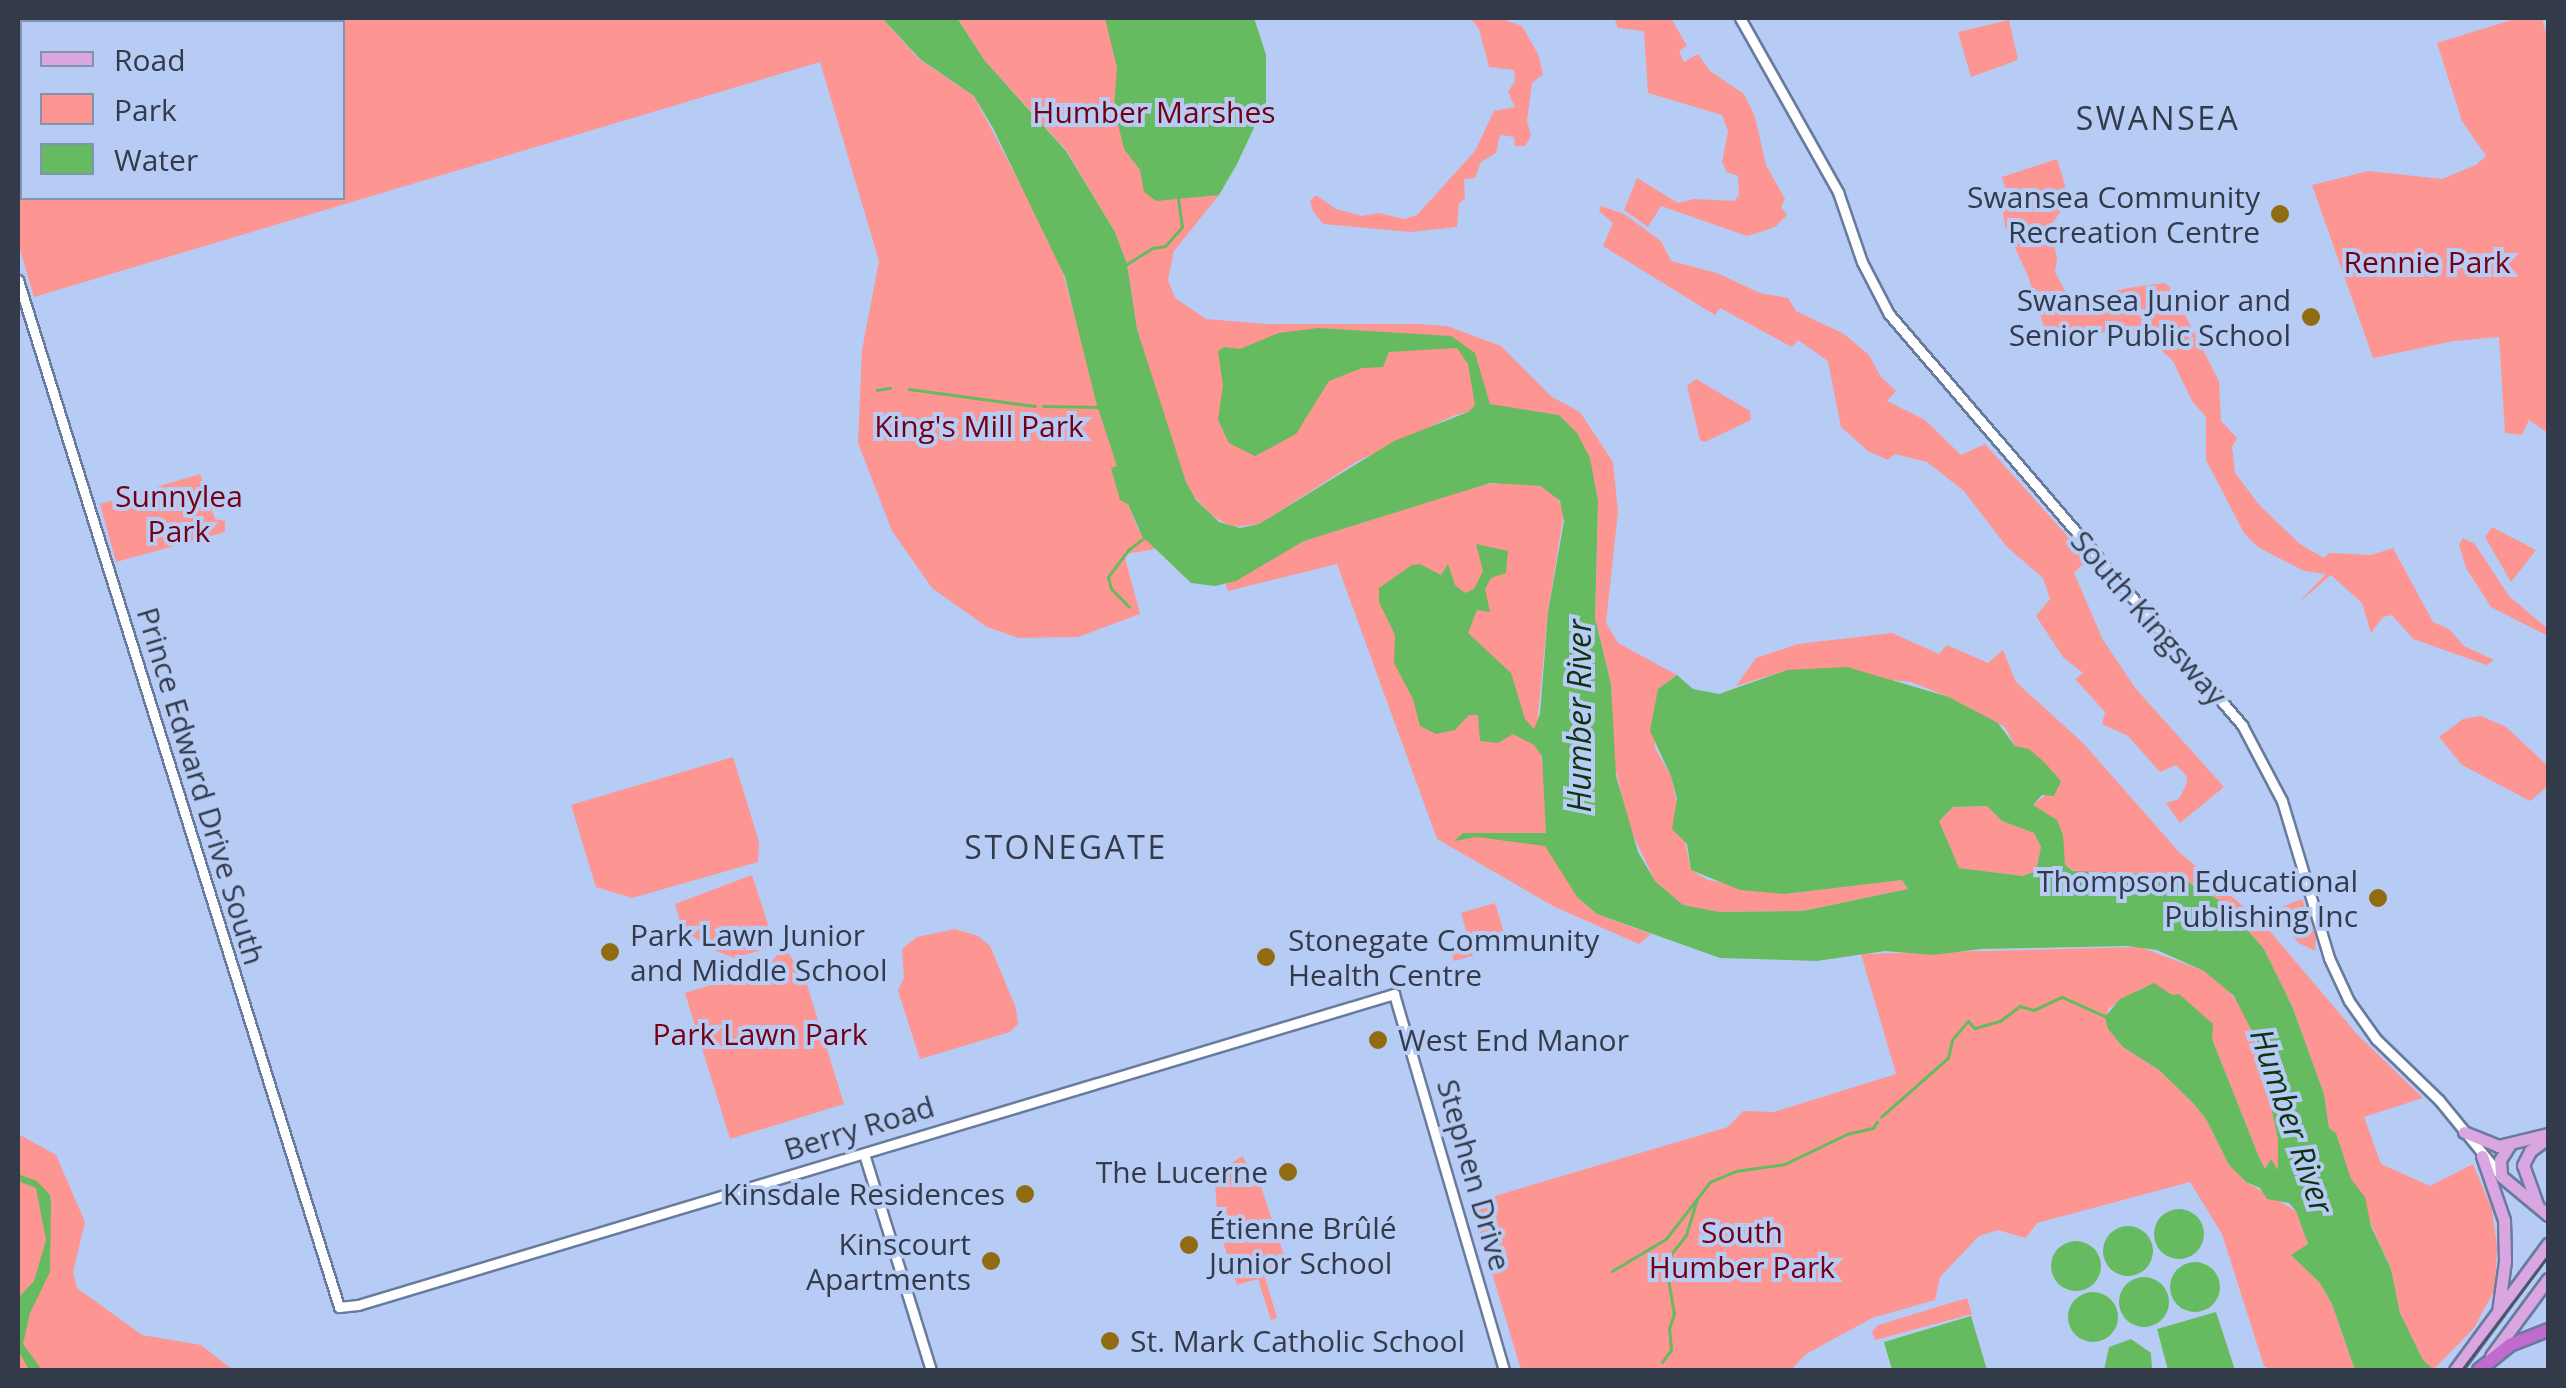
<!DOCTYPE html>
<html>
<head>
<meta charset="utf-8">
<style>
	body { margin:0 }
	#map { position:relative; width:2566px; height:1388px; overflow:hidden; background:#b7ccf4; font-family:"Open Sans",sans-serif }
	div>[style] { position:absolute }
	.green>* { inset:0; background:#fd9592 }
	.water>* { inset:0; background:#66ba5f }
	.round { border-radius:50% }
	.stream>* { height:2.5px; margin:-1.25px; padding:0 1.25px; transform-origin:1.25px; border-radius:1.25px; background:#66ba5f }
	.roads { filter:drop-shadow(2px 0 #687b9f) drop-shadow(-2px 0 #687b9f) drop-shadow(0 2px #687b9f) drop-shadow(0 -2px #687b9f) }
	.minor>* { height:9px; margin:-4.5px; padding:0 4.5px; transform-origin:4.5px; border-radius:4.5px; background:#fff }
	.major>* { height:11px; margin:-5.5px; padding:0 5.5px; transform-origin:5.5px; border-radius:5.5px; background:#daa6e2 }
	.highway>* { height:12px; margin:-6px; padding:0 6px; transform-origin:6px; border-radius:6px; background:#c16bce }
	.tram>* { height:2.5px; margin:-1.25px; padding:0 1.25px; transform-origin:1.25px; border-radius:1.25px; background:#4b566a }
	.dots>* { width:28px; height:28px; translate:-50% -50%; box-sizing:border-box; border:5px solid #b7ccf4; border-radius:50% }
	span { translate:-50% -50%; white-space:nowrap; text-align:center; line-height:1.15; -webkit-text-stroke:8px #b7ccf4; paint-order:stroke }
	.park-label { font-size:30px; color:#750014 }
	.poi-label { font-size:30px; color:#333b4b }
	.right { translate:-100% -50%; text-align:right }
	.left { translate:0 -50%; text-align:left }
	.street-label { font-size:30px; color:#333b4b }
	.neighbourhood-label { font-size:32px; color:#333b4b; letter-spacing:2.5px }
	.water-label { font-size:32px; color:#11330f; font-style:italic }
	.frame { position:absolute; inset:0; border:20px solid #333b4b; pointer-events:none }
	.legend { position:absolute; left:20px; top:20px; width:325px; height:180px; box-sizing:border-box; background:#b7ccf4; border:2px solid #8292b0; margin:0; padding:12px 18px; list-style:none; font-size:30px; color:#333b4b }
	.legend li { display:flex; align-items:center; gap:20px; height:50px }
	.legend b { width:50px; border:2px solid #8292b0 }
</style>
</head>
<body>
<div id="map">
	<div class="green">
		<div style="clip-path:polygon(evenodd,18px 18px,882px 18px,919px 59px,974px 96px,1058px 256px,1128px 504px,1138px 529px,1156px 549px,1124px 554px,1140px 614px,1078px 637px,1019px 638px,987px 627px,932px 588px,892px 531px,858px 443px,862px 350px,879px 261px,820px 62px,34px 297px,18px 243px,18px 18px,22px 22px,342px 22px,342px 198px,22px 198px,22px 22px)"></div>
		<div style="clip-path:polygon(957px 18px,1254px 18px,1266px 55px,1266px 102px,1219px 195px,1174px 251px,1168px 280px,1175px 298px,1206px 319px,1265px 324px,1417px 324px,1447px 326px,1501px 346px,1552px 397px,1580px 412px,1613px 462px,1618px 511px,1606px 623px,1618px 643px,1677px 675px,1658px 689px,1655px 748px,1671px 776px,1691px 870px,1708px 880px,1785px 894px,1902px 880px,1908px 889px,1803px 911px,1720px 912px,1683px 905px,1655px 881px,1629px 827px,1614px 763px,1611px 684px,1595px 618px,1598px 501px,1559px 415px,1495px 406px,1455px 415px,1358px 461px,1259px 524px,1232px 527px,1212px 516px,1191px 493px,1178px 462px,1137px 329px,1127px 264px,1115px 232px,1066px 150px,985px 61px)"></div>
		<div style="clip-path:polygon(1470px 18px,1499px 18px,1522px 26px,1538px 54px,1543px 74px,1532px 83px,1527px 121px,1531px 136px,1525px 146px,1515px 146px,1514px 137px,1500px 135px,1496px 153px,1481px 162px,1475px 178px,1464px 179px,1465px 198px,1459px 204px,1457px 227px,1411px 232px,1323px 224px,1313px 211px,1310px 201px,1316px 195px,1336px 209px,1362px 216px,1379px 213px,1404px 219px,1417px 215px,1475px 151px,1494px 111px,1515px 107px,1508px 92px,1515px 81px,1514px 70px,1489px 67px,1479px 29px)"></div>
		<div style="clip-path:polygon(1614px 18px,1671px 18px,1687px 46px,1679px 51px,1684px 62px,1698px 54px,1710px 71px,1744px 94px,1755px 117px,1766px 165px,1785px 199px,1781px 207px,1787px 215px,1775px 227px,1747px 236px,1661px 206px,1648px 227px,1624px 210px,1637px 178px,1678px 203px,1694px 199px,1734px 201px,1739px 195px,1738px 176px,1727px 172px,1722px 162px,1728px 131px,1722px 115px,1648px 93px,1644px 31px,1618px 28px)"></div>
		<div style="clip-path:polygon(2518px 18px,2542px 18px,2548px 40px,2548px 433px,2529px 420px,2522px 435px,2505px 433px,2499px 337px,2454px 341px,2373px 358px,2312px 185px,2368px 171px,2442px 179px,2476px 165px,2486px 156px,2462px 121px,2437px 43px)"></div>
		<div style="clip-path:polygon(2009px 20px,2018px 60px,1971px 77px,1958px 32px)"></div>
		<div style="clip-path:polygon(2057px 159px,2069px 199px,2050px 227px,2057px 258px,2055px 272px,2071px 302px,2128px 288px,2165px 283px,2170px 287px,2171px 298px,2183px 311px,2219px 381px,2221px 421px,2237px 438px,2232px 447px,2235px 473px,2260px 506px,2300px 544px,2324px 558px,2329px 553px,2371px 555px,2393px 548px,2433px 622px,2449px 629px,2464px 646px,2494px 660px,2487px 665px,2413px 639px,2392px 615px,2383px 617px,2371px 633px,2362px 603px,2331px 575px,2297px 604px,2326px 574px,2304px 571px,2258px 547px,2244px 533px,2206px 460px,2206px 417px,2192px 401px,2173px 361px,2160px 349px,2160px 338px,2078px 330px,2048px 340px,2028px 276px,2005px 226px,2002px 207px,2010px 204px,2002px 177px)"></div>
		<div style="clip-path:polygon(1601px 206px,1624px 214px,1661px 241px,1671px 261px,1717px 273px,1760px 293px,1788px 298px,1796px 311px,1844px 334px,1869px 355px,1881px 377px,1896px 391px,1887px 401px,1925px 420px,1961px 455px,1985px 444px,2088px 559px,2074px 573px,2103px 640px,2136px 689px,2224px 787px,2180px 823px,2166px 803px,2179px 799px,2187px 783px,2186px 775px,2176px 765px,2160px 772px,2128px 736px,2102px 724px,2105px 712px,2075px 679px,2083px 673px,2063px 657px,2036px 616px,2050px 599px,2043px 578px,2006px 546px,1964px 491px,1927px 462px,1895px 454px,1888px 460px,1868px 451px,1841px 427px,1828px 361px,1798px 340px,1792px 347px,1720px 308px,1715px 315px,1603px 246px,1613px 223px,1599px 211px)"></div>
		<div style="clip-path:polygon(1696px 379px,1750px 411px,1751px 420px,1705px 442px,1700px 440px,1687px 386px)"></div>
		<div style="clip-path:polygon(200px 474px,215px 519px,225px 521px,225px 532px,116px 562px,100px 504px)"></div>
		<div style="clip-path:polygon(1510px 482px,1541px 486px,1554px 493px,1564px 511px,1548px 612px,1537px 726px,1546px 790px,1546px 833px,1555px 860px,1580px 900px,1597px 914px,1651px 934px,1639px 944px,1555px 907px,1437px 839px,1337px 564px,1228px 591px,1226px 584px,1304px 541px,1481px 485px)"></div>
		<div style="clip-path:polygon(2492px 527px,2536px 550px,2511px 582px,2485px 537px)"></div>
		<div style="clip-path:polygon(2463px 538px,2475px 544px,2509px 596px,2548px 629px,2548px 636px,2491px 607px,2466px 568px,2459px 545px)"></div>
		<div style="clip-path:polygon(1892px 633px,1939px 654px,1947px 645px,1988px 663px,2003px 650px,2016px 682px,2083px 743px,2179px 852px,2263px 923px,2357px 1034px,2423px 1098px,2364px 1117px,2381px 1164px,2430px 1186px,2473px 1164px,2492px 1209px,2497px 1247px,2495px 1289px,2474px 1328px,2433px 1370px,2423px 1360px,2400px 1313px,2391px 1269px,2342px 1159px,2336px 1133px,2329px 1128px,2324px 1094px,2292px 1006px,2264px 949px,2224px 903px,2193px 884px,2157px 873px,2080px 873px,2065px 866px,2058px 825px,2033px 805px,2061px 781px,2029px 750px,2015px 746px,2005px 727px,1949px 697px,1911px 682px,1787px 670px,1736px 686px,1756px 658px,1798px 644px)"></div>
		<div style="clip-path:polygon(2481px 716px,2506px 727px,2548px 766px,2548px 786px,2530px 801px,2462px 765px,2439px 737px,2463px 719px)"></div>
		<div style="clip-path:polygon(733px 757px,759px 842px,758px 862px,632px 898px,596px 887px,571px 805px)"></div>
		<div style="clip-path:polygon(1987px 806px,2002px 821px,2034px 833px,2041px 847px,2036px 871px,2023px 876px,1959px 868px,1939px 821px,1953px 807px)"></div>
		<div style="clip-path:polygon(752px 875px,775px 946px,734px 958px,709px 948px,682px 928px,675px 904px)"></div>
		<div style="clip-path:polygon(2302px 899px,2316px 938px,2315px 951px,2299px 943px,2271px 911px)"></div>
		<div style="clip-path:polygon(1495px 903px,1506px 939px,1523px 934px,1525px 941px,1454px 961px,1452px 954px,1471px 948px,1461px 913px)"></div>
		<div style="clip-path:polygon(955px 929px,978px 936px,990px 946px,1016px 1008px,1018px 1024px,1010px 1032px,920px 1059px,898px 991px,904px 977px,902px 949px,917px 937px)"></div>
		<div style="clip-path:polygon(2140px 947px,2204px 971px,2223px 985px,2243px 1008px,2266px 1074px,2278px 1140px,2279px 1170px,2275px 1171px,2271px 1160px,2265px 1169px,2259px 1157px,2212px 1039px,2172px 995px,2142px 988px,2108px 1009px,2108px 1029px,2123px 1047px,2159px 1070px,2193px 1103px,2206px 1119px,2229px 1165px,2246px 1182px,2296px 1211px,2308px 1244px,2291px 1255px,2320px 1283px,2332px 1304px,2355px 1370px,2271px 1370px,2264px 1366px,2222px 1234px,2190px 1182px,2037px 1223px,2026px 1238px,1998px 1230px,1979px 1236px,1940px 1277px,1935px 1300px,1872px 1318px,1806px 1354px,1791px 1370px,1521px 1370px,1471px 1203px,1728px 1127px,1743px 1111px,1774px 1112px,1896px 1074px,1861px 954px)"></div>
		<div style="clip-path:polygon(782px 950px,788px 952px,807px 985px,844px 1104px,730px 1139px,685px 993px,766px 968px)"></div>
		<div style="clip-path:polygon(18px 1134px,56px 1155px,85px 1222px,73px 1272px,77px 1288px,142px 1335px,201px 1345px,233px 1370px,18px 1370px)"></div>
		<div style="clip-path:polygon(1242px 1156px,1259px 1181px,1289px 1270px,1265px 1277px,1277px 1318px,1271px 1320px,1258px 1279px,1237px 1285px,1219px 1230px,1214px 1175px)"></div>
		<div style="clip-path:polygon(1967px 1298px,1972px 1314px,1875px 1340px,1872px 1332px,1878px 1325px)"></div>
	</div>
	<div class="water">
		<div style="clip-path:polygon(evenodd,882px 18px,957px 18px,985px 61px,1066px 151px,1115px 232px,1127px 264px,1137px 329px,1186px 482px,1196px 500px,1219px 522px,1240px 528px,1259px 524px,1394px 441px,1468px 412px,1475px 405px,1468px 364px,1457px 348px,1389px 352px,1383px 367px,1362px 368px,1329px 381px,1296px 434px,1255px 456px,1229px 443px,1218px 420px,1223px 385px,1218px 351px,1224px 347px,1240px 349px,1279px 333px,1318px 328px,1451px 336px,1475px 353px,1490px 404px,1559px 415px,1577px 433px,1590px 458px,1598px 501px,1595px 618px,1611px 684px,1616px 776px,1638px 852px,1655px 881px,1683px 905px,1720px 912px,1803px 911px,1908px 889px,1902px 880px,1785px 894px,1740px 890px,1691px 870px,1687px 844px,1672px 829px,1677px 799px,1671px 776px,1650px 731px,1658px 689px,1677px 675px,1693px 689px,1719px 694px,1787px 670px,1847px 667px,1949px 697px,1998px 723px,2015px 746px,2029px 749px,2044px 762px,2061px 781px,2054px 796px,2042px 795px,2033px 805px,2057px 820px,2063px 835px,2065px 865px,2073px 871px,2176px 875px,2224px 903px,2264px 949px,2292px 1006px,2324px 1094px,2329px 1128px,2336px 1133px,2351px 1179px,2365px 1197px,2371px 1226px,2391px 1269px,2400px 1313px,2423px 1360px,2434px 1370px,2355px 1370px,2332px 1304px,2320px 1283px,2291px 1255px,2308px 1244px,2296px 1211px,2289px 1203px,2267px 1199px,2260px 1188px,2246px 1182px,2229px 1165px,2206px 1119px,2193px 1103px,2159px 1070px,2123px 1047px,2108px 1029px,2105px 1017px,2120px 999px,2154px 983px,2172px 995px,2179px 994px,2213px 1024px,2212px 1039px,2259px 1157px,2265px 1169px,2271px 1159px,2278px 1170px,2278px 1140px,2258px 1043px,2234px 996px,2204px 971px,2157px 950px,2127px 946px,1981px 949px,1933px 955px,1885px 951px,1817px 961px,1720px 958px,1597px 914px,1577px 897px,1545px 846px,1477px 837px,1454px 841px,1463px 833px,1546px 833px,1542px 756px,1534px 745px,1513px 734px,1498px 743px,1480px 741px,1478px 715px,1469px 715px,1455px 730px,1436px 734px,1420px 726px,1413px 699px,1394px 663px,1395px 635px,1379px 602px,1379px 588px,1412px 565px,1420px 564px,1441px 575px,1448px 564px,1455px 585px,1465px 593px,1474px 589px,1483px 571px,1476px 544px,1508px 551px,1506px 573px,1491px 578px,1485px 589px,1490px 612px,1477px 610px,1468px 633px,1511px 673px,1525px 719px,1534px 729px,1540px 714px,1548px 612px,1564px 521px,1560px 501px,1541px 486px,1490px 483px,1304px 541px,1236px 581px,1215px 586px,1191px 583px,1142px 536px,1128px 504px,1120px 500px,1111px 468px,1117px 466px,1096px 402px,1065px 277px,993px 128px,974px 96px,920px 59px,882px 18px,1987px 806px,2002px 821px,2034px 833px,2041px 847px,2036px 871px,2023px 876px,1959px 868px,1939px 821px,1953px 807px,1987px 806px)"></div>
		<div style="clip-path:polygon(1254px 18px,1266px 55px,1266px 102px,1237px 164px,1219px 195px,1156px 201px,1144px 192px,1140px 170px,1124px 149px,1114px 107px,1117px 68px,1105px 18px)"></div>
		<div style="clip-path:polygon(18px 1174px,37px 1181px,50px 1195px,51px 1204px,50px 1272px,30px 1313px,23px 1344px,42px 1370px,29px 1370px,18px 1350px,18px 1298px,34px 1281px,46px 1240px,36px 1188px,18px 1181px)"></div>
		<div class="round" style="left:2154px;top:1209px;width:50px;height:50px"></div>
		<div class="round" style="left:2103px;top:1226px;width:50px;height:50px"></div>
		<div class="round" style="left:2051px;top:1241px;width:50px;height:50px"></div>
		<div class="round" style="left:2170px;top:1262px;width:50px;height:50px"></div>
		<div class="round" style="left:2119px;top:1277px;width:50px;height:50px"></div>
		<div class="round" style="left:2068px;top:1292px;width:50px;height:50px"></div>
		<div style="clip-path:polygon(2216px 1312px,2235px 1370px,2168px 1370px,2157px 1329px)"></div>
		<div style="clip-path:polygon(1971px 1316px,1987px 1370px,1892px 1370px,1884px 1342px)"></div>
		<div style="clip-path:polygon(2131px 1339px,2151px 1353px,2152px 1370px,2104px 1370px,2109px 1347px)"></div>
	</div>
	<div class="stream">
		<div style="left:1127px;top:264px;width:31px;rotate:-32deg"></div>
		<div style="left:1153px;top:248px;width:12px;rotate:-9deg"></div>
		<div style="left:1165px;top:246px;width:25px;rotate:-48deg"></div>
		<div style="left:1182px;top:227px;width:28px;rotate:-98deg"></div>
		<div style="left:909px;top:389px;width:127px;rotate:7.7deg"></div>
		<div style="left:877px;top:390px;width:13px;rotate:-9deg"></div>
		<div style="left:1043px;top:406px;width:58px;rotate:1deg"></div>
		<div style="left:1129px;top:607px;width:25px;rotate:-135deg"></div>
		<div style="left:1111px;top:589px;width:12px;rotate:-104deg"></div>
		<div style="left:1108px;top:577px;width:34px;rotate:-53deg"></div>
		<div style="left:1128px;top:550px;width:20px;rotate:-37deg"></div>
		<div style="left:1881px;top:1117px;width:89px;rotate:-41.4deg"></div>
		<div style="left:1948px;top:1058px;width:18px;rotate:-77deg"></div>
		<div style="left:1952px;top:1040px;width:25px;rotate:-50deg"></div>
		<div style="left:1968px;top:1021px;width:10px;rotate:45deg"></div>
		<div style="left:1975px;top:1028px;width:26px;rotate:-16deg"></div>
		<div style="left:2000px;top:1021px;width:25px;rotate:-37deg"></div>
		<div style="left:2020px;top:1006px;width:15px;rotate:16deg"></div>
		<div style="left:2034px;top:1010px;width:31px;rotate:-25deg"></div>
		<div style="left:2062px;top:997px;width:49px;rotate:24deg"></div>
		<div style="left:1612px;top:1271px;width:63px;rotate:-30.7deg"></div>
		<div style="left:1666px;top:1239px;width:72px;rotate:-52.3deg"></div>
		<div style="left:1710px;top:1182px;width:28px;rotate:-23deg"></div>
		<div style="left:1736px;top:1171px;width:49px;rotate:-8.1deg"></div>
		<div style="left:1785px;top:1164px;width:69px;rotate:-25.8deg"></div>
		<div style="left:1847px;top:1134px;width:27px;rotate:-13deg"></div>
		<div style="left:1873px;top:1128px;width:7px;rotate:-56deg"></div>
		<div style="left:1662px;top:1362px;width:15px;rotate:-53deg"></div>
		<div style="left:1671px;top:1350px;width:21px;rotate:-95deg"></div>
		<div style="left:1669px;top:1329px;width:16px;rotate:-72deg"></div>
		<div style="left:1674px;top:1314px;width:53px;rotate:-99.8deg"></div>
		<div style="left:1665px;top:1262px;width:34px;rotate:-52deg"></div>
		<div style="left:1686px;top:1235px;width:37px;rotate:-73deg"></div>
	</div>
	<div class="roads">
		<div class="minor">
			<div style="left:1740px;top:18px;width:200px;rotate:60.6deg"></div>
			<div style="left:1838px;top:192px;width:74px;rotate:71.1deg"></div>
			<div style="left:1862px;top:262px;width:59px;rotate:62.6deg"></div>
			<div style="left:1889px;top:314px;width:542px;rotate:49.34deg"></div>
			<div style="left:2242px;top:725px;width:86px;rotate:62.2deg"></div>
			<div style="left:2282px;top:801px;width:164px;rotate:73.3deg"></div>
			<div style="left:2329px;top:958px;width:47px;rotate:65.1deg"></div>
			<div style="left:2349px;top:1001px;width:47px;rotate:54.6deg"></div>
			<div style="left:2376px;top:1039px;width:88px;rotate:44.1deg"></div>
			<div style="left:2439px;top:1100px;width:98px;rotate:50.8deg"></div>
			<div style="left:18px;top:280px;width:1076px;rotate:72.64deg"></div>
			<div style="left:339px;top:1307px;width:19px;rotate:-6deg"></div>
			<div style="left:358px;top:1305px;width:1082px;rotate:-16.71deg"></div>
			<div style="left:1394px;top:994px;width:392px;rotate:73.7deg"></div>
			<div style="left:864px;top:1154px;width:226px;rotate:72.8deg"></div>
		</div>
		<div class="major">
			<div style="left:2464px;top:1132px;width:37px;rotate:22deg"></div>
			<div style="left:2498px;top:1146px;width:51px;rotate:-13.5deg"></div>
			<div style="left:2510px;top:1144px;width:19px;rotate:122deg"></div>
			<div style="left:2500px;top:1160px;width:16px;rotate:86deg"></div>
			<div style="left:2501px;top:1176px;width:61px;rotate:39.7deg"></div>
			<div style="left:2482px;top:1156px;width:68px;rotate:71deg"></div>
			<div style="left:2504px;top:1220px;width:41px;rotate:88.6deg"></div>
			<div style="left:2505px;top:1261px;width:51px;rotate:97.8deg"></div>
			<div style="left:2537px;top:1204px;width:41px;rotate:-109.7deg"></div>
			<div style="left:2523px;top:1165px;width:16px;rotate:-63deg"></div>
			<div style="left:2530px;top:1151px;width:22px;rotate:-36deg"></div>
			<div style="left:2491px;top:1356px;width:96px;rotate:-53.5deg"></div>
			<div style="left:2455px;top:1370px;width:157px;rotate:-53.6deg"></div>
		</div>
		<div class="highway">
			<div style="left:2479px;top:1370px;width:40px;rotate:-39deg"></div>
			<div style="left:2510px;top:1345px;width:41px;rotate:-21.5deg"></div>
		</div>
	</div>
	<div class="tram">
		<div style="left:2462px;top:1370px;width:143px;rotate:-53deg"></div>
	</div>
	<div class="dots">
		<div style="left:2280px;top:214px;background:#916b12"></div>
		<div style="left:2311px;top:317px;background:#916b12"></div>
		<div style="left:2378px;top:898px;background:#916b12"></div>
		<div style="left:610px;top:952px;background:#916b12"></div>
		<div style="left:1266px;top:957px;background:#916b12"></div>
		<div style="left:1378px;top:1040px;background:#916b12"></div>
		<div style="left:1288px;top:1172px;background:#916b12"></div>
		<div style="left:1025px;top:1194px;background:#916b12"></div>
		<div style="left:1189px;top:1245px;background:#916b12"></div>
		<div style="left:991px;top:1261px;background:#916b12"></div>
		<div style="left:1110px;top:1341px;background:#916b12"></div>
	</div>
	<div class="park-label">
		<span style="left:1154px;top:112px">Humber Marshes</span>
		<span style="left:2427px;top:262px">Rennie Park</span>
		<span style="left:979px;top:426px">King's Mill Park</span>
		<span style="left:179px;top:513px">Sunnylea<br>Park</span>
		<span style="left:760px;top:1034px">Park Lawn Park</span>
		<span style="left:1742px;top:1249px">South<br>Humber Park</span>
	</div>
	<div class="poi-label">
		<span class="right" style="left:2260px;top:214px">Swansea Community<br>Recreation Centre</span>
		<span class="right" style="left:2291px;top:317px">Swansea Junior and<br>Senior Public School</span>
		<span class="right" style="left:2358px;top:898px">Thompson Educational<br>Publishing Inc</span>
		<span class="left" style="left:630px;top:952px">Park Lawn Junior<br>and Middle School</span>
		<span class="left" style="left:1288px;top:957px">Stonegate Community<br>Health Centre</span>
		<span class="left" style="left:1398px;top:1040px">West End Manor</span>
		<span class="right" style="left:1268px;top:1172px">The Lucerne</span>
		<span class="right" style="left:1005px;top:1194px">Kinsdale Residences</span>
		<span class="left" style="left:1209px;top:1245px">Étienne Brûlé<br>Junior School</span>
		<span class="right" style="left:971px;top:1261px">Kinscourt<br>Apartments</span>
		<span class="left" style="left:1130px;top:1341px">St. Mark Catholic School</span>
	</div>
	<div class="street-label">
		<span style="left:2149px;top:618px;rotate:49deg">South Kingsway</span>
		<span style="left:201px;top:786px;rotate:73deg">Prince Edward Drive South</span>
		<span style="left:859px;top:1128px;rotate:-17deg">Berry Road</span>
		<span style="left:1474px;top:1175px;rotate:74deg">Stephen Drive</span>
	</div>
	<div class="neighbourhood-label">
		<span style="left:2158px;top:118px">SWANSEA</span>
		<span style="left:1066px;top:847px">STONEGATE</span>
	</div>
	<div class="water-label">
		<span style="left:1579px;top:716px;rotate:-90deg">Humber River</span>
		<span style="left:2292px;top:1121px;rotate:71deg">Humber River</span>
	</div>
	<div class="frame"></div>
	<ul class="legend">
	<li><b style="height:12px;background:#daa6e2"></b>Road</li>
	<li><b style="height:28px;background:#fd9592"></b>Park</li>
	<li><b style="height:28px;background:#66ba5f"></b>Water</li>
	</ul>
</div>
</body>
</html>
